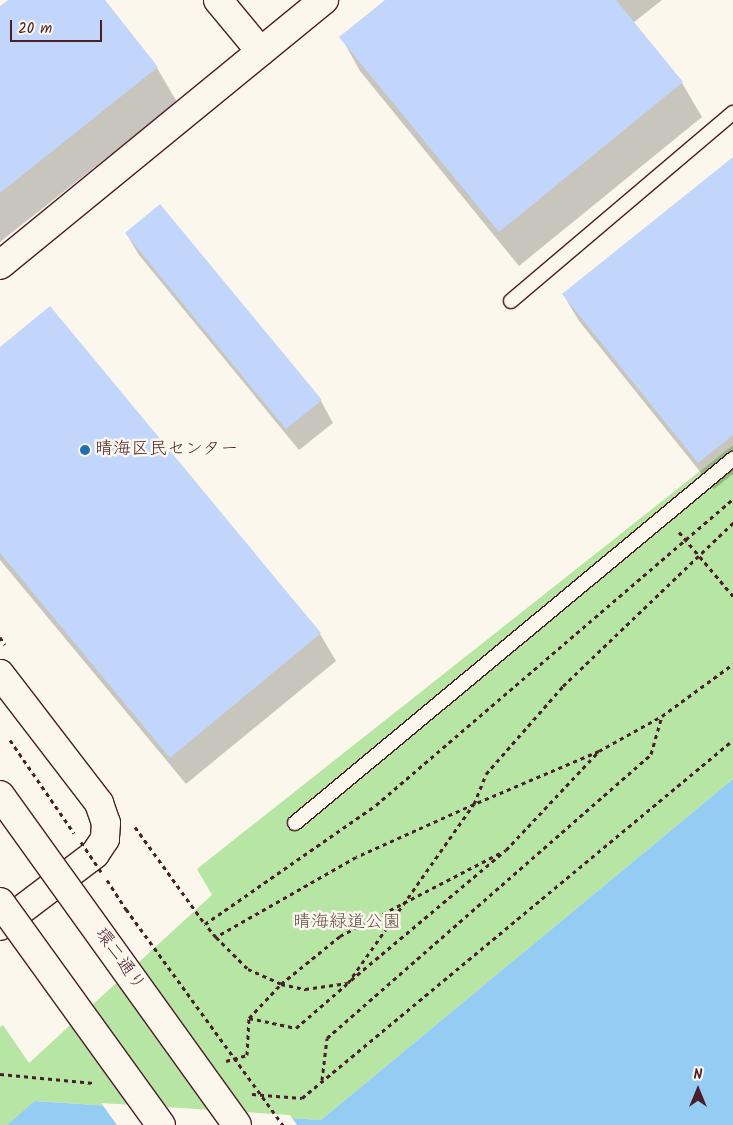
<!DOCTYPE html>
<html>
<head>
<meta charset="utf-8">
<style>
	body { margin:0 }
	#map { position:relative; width:733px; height:1125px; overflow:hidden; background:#fbf7ec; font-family:Kalam,"Klee One",sans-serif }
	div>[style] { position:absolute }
	.green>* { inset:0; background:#b6e5a4 }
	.water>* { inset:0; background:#94ccf3 }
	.pier>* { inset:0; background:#fbf7ec }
	.shadow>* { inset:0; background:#0003 }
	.building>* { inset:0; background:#c2d6fb }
	.path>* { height:3px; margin-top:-1.5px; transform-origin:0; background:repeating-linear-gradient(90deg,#4a1f2b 0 4px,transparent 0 8px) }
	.roads { filter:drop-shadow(1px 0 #4a1f2b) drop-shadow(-1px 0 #4a1f2b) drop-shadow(0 1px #4a1f2b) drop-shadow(0 -1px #4a1f2b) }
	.lane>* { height:14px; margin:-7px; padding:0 7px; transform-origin:7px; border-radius:7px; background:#fbf7ec }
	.secondary>* { height:28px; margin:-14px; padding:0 14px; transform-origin:14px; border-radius:14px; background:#fbf7ec }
	.path-bridge>* { height:3px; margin-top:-1.5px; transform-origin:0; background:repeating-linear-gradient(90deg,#4a1f2b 0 4px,transparent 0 8px) }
	.bridges { filter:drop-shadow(1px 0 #4a1f2b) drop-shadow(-1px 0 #4a1f2b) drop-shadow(0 1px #4a1f2b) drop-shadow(0 -1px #4a1f2b) }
	.secondary-bridge>* { height:28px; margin:-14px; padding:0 14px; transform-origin:14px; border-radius:14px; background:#fbf7ec }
	.dots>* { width:14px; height:14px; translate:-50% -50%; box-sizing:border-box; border:2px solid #fbf7ec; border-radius:50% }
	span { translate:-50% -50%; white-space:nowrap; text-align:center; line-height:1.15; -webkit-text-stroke:5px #fbf7ec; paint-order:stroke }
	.poi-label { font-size:18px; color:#4a1f2b }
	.left { translate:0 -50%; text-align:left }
	.park-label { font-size:18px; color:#655049 }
	.street-label { font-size:18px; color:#4a1f2b }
	.north { position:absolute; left:673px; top:1065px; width:50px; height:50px; -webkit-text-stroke:4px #fbf7ec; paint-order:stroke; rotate:0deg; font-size:14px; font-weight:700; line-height:20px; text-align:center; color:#4a1f2b }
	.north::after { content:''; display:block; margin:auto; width:18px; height:22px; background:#4a1f2b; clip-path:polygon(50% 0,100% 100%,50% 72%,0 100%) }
	.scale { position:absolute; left:10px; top:20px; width:92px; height:22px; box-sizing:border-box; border:2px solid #4a1f2b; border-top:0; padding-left:6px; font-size:15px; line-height:18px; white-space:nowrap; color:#4a1f2b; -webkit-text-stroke:4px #fbf7ec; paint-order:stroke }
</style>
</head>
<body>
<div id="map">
	<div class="green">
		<div style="clip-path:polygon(733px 445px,733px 779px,321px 1120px,36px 1101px,7px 1125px,0 1125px,0 1027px,3px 1025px,29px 1063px,212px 895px,197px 869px)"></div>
	</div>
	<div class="water">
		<div style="clip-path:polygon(733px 779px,733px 1125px,7px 1125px,35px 1101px,321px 1120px)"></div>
	</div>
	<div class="pier">
		<div style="clip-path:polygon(101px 1103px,290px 1115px,297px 1125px,117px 1125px)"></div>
	</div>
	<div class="shadow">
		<div style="clip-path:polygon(10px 0,103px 0,157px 68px,177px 102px,0 242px,0 8px)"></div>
		<div style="clip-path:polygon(387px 0,662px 0,633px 23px,682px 83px,702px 117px,519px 266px,360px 71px,341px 37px)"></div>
		<div style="clip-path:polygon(733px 159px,733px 474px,714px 489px,579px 321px,563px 294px)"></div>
		<div style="clip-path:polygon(160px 205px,321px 401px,333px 423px,299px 450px,139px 255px,126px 233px)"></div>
		<div style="clip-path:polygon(50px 308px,320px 634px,336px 661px,186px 784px,0 560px,0 349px)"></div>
	</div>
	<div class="building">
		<div style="clip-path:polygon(8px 0,105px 0,158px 67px,0 193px,0 6px)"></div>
		<div style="clip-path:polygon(385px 0,616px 0,683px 82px,499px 232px,339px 37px)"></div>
		<div style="clip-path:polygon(733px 157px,733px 435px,698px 463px,562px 294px)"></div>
		<div style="clip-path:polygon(160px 204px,322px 400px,286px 429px,125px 233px)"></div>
		<div style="clip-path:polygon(50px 306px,321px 633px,170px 758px,0 553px,0 347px)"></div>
	</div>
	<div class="path">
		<div style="left:679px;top:532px;width:84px;rotate:49.8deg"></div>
		<div style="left:0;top:637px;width:9px;rotate:58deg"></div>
		<div style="left:10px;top:740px;width:113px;rotate:55.5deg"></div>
		<div style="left:599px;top:751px;width:136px;rotate:157deg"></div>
		<div style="left:474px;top:804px;width:129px;rotate:155.8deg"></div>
		<div style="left:356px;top:857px;width:161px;rotate:150.3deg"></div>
		<div style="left:216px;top:937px;width:45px;rotate:45deg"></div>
		<div style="left:248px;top:969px;width:36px;rotate:24deg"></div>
		<div style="left:281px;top:984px;width:25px;rotate:12deg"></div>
		<div style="left:305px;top:989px;width:43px;rotate:-7.9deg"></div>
		<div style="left:348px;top:983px;width:219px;rotate:-54.9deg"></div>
		<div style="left:474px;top:804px;width:32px;rotate:-68deg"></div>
		<div style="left:486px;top:774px;width:117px;rotate:-48.8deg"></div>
		<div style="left:563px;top:686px;width:236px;rotate:-43.8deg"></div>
		<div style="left:135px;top:827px;width:120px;rotate:54.2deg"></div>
		<div style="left:107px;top:880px;width:35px;rotate:57deg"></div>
		<div style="left:216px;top:937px;width:17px;rotate:-130deg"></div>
		<div style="left:205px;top:924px;width:208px;rotate:-34.8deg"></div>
		<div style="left:376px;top:805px;width:470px;rotate:-40.6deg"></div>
		<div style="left:351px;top:980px;width:202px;rotate:-40deg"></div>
		<div style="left:506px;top:850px;width:136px;rotate:-46.8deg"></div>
		<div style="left:599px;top:751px;width:72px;rotate:-29.1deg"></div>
		<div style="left:662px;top:716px;width:88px;rotate:-36.2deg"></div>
		<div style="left:249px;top:1018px;width:48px;rotate:12deg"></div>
		<div style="left:296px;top:1028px;width:67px;rotate:-40.8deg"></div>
		<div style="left:226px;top:1061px;width:22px;rotate:-16deg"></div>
		<div style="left:247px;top:1055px;width:37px;rotate:-87deg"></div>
		<div style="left:249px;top:1018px;width:47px;rotate:-46.7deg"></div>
		<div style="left:281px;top:984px;width:76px;rotate:-39.1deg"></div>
		<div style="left:340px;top:936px;width:180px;rotate:-27.4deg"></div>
		<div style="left:0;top:1074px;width:94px;rotate:5.5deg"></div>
		<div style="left:322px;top:1080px;width:42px;rotate:-83.2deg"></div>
		<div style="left:327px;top:1038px;width:431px;rotate:-41.2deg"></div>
		<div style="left:651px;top:754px;width:40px;rotate:-74deg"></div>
		<div style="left:252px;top:1094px;width:50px;rotate:4.6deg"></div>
		<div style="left:302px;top:1098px;width:560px;rotate:-39.71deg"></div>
	</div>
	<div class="roads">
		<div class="lane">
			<div style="left:511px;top:301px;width:291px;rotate:-40.3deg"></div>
			<div style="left:295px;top:823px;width:570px;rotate:-39.73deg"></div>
		</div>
		<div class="secondary">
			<div style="left:218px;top:0;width:67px;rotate:50.4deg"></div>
			<div style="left:0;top:265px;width:419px;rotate:-39.3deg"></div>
			<div style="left:0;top:674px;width:163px;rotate:52.5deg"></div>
			<div style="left:99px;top:803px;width:21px;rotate:71deg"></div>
			<div style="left:106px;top:823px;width:16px;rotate:94deg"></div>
			<div style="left:105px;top:839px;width:18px;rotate:124deg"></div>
			<div style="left:95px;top:854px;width:119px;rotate:142.8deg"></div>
		</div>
	</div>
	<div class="path-bridge">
		<div style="left:81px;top:842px;width:36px;rotate:56deg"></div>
		<div style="left:126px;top:909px;width:267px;rotate:54deg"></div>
	</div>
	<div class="bridges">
		<div class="secondary-bridge">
			<div style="left:0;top:795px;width:406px;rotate:54.3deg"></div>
			<div style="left:0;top:902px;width:275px;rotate:54.2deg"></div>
		</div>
	</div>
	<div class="dots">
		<div style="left:85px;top:450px;background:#1f6fb2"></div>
	</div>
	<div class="poi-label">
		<span class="left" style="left:95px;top:450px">晴海区民センター</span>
	</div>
	<div class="park-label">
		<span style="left:347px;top:923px">晴海緑道公園</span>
	</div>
	<div class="street-label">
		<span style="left:119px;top:960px;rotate:54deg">環二通り</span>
	</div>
	<div class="north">N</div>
	<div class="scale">20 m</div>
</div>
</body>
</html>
